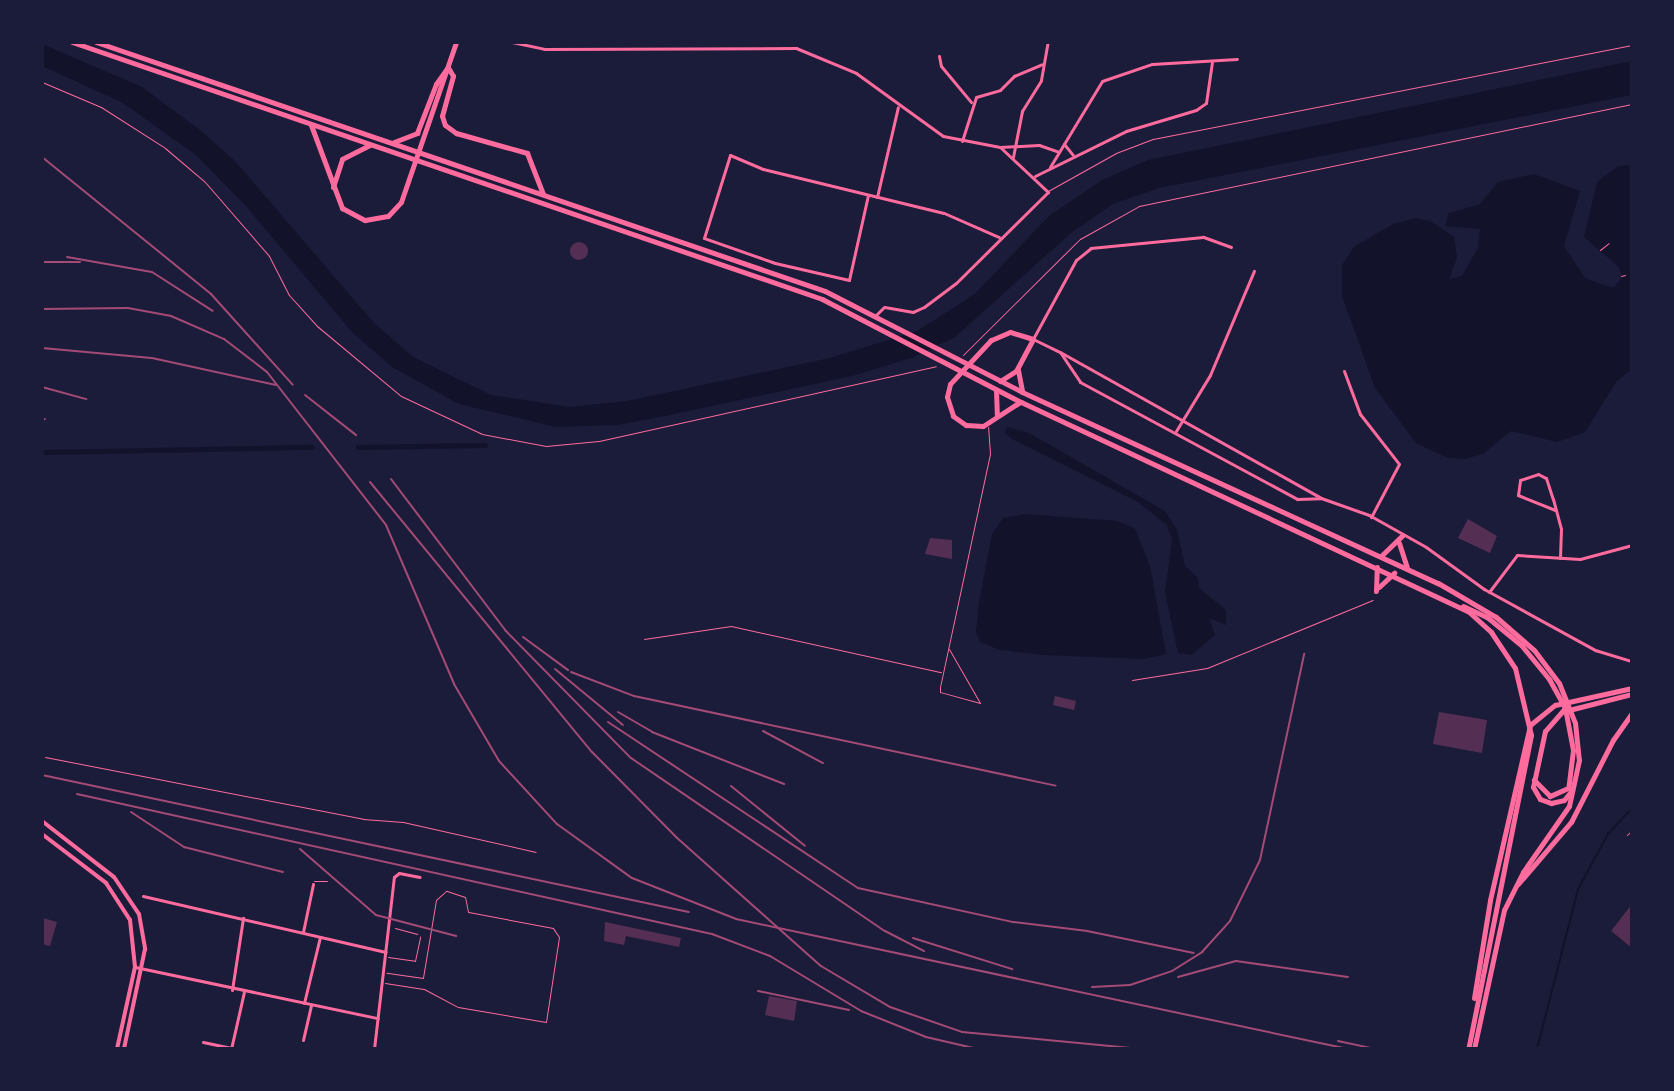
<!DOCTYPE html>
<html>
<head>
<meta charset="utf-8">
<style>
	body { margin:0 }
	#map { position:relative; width:1674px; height:1091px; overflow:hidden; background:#1b1b3a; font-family:"Golos Text",sans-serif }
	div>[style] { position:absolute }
	.water>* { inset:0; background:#12122b }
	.stream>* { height:2px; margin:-1px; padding:0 1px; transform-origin:1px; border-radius:1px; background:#12122b }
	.canal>* { height:5px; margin:-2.5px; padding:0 2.5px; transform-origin:2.5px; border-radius:2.5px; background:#12122b }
	.building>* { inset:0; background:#542f53 }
	.round { border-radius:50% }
	.path>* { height:1px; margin:-0.5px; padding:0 0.5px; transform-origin:0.5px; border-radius:0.5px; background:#ff6b9d }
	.service>* { height:1px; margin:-0.5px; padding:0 0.5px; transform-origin:0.5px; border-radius:0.5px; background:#ff6b9d }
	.minor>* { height:3px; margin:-1.5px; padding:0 1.5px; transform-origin:1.5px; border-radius:1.5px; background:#ff6b9d }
	.tertiary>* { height:4px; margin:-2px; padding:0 2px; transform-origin:2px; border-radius:2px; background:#ff6b9d }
	.trunk>* { height:5px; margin:-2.5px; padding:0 2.5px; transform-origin:2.5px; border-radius:2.5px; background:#ff6b9d }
	.rail>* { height:2px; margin:-1px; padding:0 1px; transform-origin:1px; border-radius:1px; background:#a44b75 }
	span { translate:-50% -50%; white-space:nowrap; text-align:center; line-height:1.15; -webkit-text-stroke:6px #1b1b3a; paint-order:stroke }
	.frame { position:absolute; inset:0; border:44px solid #1b1b3a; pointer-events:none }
</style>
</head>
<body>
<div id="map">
	<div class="water">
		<div style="clip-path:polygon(42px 44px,142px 87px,200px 130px,236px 162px,374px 323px,413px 357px,491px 395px,569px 407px,627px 401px,830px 358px,917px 331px,975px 294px,1049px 216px,1102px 180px,1148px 160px,1632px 61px,1632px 95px,1159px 188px,1113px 204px,1071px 233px,955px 337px,914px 357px,852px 376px,665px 416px,618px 425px,556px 427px,459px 404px,392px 367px,352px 332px,245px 205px,196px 155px,123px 103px,42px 66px)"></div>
		<div style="clip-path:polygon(1632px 165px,1632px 369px,1616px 382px,1585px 432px,1557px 442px,1511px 431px,1484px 453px,1466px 459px,1448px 458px,1416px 443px,1375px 388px,1342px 296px,1342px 265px,1354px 247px,1393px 224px,1416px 218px,1430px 221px,1454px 237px,1457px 258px,1449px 279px,1462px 276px,1478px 248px,1480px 229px,1445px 226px,1449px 213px,1480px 204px,1498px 182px,1534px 174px,1580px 191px,1564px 246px,1585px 278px,1613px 288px,1622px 278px,1619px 267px,1584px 237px,1597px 182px,1618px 166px)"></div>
		<div style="clip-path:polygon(1007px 427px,1029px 433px,1165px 511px,1177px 530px,1185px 566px,1198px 578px,1199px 588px,1226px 610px,1226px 625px,1209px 618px,1215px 635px,1191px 655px,1178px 653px,1165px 592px,1172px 540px,1167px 525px,1138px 502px,1012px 439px,1005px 433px)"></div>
		<div style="clip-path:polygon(1025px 514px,1118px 521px,1135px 529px,1150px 566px,1166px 654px,1144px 659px,1045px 655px,1000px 650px,980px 642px,976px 632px,979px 603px,992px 534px,1003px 518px)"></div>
	</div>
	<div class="stream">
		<div style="left:1537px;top:1049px;width:165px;rotate:-75.6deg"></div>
		<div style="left:1578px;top:889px;width:63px;rotate:-61.4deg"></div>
		<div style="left:1608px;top:834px;width:35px;rotate:-47deg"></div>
	</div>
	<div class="canal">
		<div style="left:358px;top:447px;width:127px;rotate:-0.9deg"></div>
		<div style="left:42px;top:452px;width:270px;rotate:-1.1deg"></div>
	</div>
	<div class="building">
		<div class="round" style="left:570px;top:242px;width:18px;height:18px"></div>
		<div style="clip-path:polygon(1468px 519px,1497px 536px,1490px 553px,1458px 538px)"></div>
		<div style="clip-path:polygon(930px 538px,952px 540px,952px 559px,925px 554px)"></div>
		<div style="clip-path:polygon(1055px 696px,1076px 701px,1074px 710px,1053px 705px)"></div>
		<div style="clip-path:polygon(1439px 712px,1487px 720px,1482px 753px,1433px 744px)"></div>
		<div style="clip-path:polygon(1632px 904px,1632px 948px,1611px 931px)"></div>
		<div style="clip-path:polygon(43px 918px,57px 922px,50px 946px,42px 944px)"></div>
		<div style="clip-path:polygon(605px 922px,681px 938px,679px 947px,626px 936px,624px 945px,604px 941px)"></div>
		<div style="clip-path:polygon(769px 996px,797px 1001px,794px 1021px,765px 1015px)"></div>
	</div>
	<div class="path">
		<div style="left:42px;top:82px;width:64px;rotate:23deg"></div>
		<div style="left:101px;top:107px;width:76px;rotate:32.6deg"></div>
		<div style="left:165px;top:148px;width:52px;rotate:40.4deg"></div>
		<div style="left:205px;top:182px;width:98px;rotate:49.1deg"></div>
		<div style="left:269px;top:256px;width:44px;rotate:62.9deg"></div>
		<div style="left:289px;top:295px;width:42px;rotate:47.9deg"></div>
		<div style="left:317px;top:326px;width:109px;rotate:39.8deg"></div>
		<div style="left:401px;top:396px;width:89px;rotate:25.1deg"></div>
		<div style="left:482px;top:434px;width:65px;rotate:10.6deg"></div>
		<div style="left:546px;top:446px;width:53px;rotate:-5.4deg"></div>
		<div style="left:599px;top:441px;width:345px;rotate:-12.5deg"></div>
		<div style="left:1600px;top:250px;width:11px;rotate:-38deg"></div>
		<div style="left:1621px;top:276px;width:4px;rotate:-14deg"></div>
		<div style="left:963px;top:355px;width:165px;rotate:-44.8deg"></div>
		<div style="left:1080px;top:239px;width:68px;rotate:-29.2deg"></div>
		<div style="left:1139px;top:206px;width:503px;rotate:-11.69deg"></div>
		<div style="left:45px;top:757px;width:324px;rotate:11deg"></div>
		<div style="left:363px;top:819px;width:40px;rotate:4.3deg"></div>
		<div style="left:403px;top:822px;width:136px;rotate:12.7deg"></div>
		<div style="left:395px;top:928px;width:23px;rotate:15deg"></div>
	</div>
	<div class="service">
		<div style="left:1048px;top:191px;width:78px;rotate:-29.2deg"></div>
		<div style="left:1116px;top:153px;width:40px;rotate:-21deg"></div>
		<div style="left:1153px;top:139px;width:488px;rotate:-11.1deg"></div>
		<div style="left:644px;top:639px;width:88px;rotate:-8.5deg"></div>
		<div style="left:731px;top:626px;width:215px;rotate:12.4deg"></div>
		<div style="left:949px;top:649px;width:62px;rotate:60.1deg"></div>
		<div style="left:980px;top:703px;width:41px;rotate:-164.6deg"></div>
		<div style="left:940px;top:692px;width:5px;rotate:-90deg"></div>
		<div style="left:940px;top:687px;width:238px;rotate:-77.9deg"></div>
		<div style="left:990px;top:454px;width:27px;rotate:-94deg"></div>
		<div style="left:1132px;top:680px;width:76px;rotate:-9.1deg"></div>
		<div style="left:1207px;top:668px;width:179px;rotate:-22.3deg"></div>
		<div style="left:1627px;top:835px;width:7px;rotate:-45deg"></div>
		<div style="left:314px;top:881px;width:13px"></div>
		<div style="left:388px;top:957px;width:27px;rotate:8deg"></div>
		<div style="left:415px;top:961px;width:25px;rotate:-78deg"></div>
		<div style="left:385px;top:983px;width:39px;rotate:9deg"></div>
		<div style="left:424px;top:989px;width:38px;rotate:28deg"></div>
		<div style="left:458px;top:1007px;width:89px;rotate:9.7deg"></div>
		<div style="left:546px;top:1022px;width:86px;rotate:-81.3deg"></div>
		<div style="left:559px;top:937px;width:11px;rotate:-124deg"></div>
		<div style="left:553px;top:928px;width:86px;rotate:-169.3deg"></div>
		<div style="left:468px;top:912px;width:15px;rotate:-101deg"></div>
		<div style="left:465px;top:897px;width:20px;rotate:-162deg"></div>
		<div style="left:446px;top:891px;width:13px;rotate:138deg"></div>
		<div style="left:436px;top:900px;width:79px;rotate:99.5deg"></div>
		<div style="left:423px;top:978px;width:37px;rotate:-172deg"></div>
	</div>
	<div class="minor">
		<div style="left:512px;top:42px;width:33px;rotate:12deg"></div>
		<div style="left:544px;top:49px;width:252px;rotate:-0.2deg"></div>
		<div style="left:796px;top:48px;width:65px;rotate:22.6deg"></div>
		<div style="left:856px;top:73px;width:107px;rotate:35.9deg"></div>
		<div style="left:943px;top:136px;width:58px;rotate:10.9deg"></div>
		<div style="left:1000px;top:147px;width:66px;rotate:43.2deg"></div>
		<div style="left:1048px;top:192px;width:129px;rotate:135.3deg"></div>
		<div style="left:956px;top:283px;width:40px;rotate:143deg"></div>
		<div style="left:924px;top:307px;width:12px;rotate:156deg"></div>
		<div style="left:913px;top:312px;width:29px;rotate:-170deg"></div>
		<div style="left:884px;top:307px;width:11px;rotate:135deg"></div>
		<div style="left:939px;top:56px;width:10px;rotate:79deg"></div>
		<div style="left:941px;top:66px;width:47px;rotate:50.2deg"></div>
		<div style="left:962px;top:141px;width:46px;rotate:-72.3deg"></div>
		<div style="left:976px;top:97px;width:25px;rotate:-16deg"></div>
		<div style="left:1000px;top:90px;width:20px;rotate:-45deg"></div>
		<div style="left:1014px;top:76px;width:30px;rotate:-23deg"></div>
		<div style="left:1064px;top:144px;width:14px;rotate:51deg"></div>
		<div style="left:1000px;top:147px;width:39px;rotate:-3deg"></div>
		<div style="left:1039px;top:145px;width:21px;rotate:19deg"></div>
		<div style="left:1013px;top:157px;width:47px;rotate:-78.9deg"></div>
		<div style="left:1022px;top:111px;width:36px;rotate:-58deg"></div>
		<div style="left:1041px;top:80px;width:39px;rotate:-80deg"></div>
		<div style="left:1050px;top:167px;width:100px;rotate:-58.8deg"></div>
		<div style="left:1102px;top:81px;width:53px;rotate:-18.8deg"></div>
		<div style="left:1152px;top:64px;width:85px;rotate:-3.4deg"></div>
		<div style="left:1035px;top:176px;width:102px;rotate:-26.3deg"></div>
		<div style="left:1126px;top:131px;width:73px;rotate:-16.7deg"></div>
		<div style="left:1196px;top:110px;width:12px;rotate:-35deg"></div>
		<div style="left:1206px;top:103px;width:41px;rotate:-81.7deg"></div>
		<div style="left:868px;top:195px;width:87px;rotate:102.6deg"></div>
		<div style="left:849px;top:280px;width:76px;rotate:-167.1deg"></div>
		<div style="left:775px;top:263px;width:75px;rotate:-160.6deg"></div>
		<div style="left:704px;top:238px;width:87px;rotate:-72.6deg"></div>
		<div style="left:730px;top:155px;width:36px;rotate:23deg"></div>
		<div style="left:763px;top:169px;width:186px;rotate:13.7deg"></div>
		<div style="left:944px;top:213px;width:60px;rotate:23.6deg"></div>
		<div style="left:877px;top:197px;width:92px;rotate:-76.9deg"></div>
		<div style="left:1231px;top:247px;width:30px;rotate:-160deg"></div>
		<div style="left:1203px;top:237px;width:113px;rotate:174.4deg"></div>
		<div style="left:1091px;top:248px;width:19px;rotate:141deg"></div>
		<div style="left:1076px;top:260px;width:90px;rotate:118.6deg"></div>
		<div style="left:1033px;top:339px;width:30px;rotate:26deg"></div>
		<div style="left:1060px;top:352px;width:36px;rotate:56deg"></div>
		<div style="left:1080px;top:382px;width:247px;rotate:28.3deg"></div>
		<div style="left:1297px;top:499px;width:24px;rotate:-2deg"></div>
		<div style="left:1060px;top:352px;width:299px;rotate:29.2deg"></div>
		<div style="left:1321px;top:498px;width:51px;rotate:19.5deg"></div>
		<div style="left:1369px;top:515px;width:65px;rotate:29.3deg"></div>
		<div style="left:1426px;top:547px;width:72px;rotate:35.9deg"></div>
		<div style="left:1484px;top:589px;width:127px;rotate:28.8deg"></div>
		<div style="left:1595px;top:650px;width:39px;rotate:17deg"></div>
		<div style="left:1344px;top:371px;width:46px;rotate:69.6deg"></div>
		<div style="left:1360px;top:414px;width:63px;rotate:52deg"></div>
		<div style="left:1399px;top:464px;width:60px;rotate:117.8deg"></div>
		<div style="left:1176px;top:431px;width:66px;rotate:-58.7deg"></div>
		<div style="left:1210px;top:375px;width:113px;rotate:-67.1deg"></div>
		<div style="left:1555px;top:510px;width:40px;rotate:-158deg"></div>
		<div style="left:1518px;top:495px;width:15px;rotate:-82deg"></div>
		<div style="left:1520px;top:480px;width:19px;rotate:-18deg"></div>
		<div style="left:1538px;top:474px;width:9px;rotate:27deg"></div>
		<div style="left:1546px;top:478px;width:22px;rotate:72deg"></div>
		<div style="left:1553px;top:499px;width:31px;rotate:75deg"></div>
		<div style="left:1561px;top:529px;width:29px;rotate:92deg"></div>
		<div style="left:1489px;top:592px;width:46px;rotate:-52.9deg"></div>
		<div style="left:1517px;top:555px;width:63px;rotate:3.6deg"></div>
		<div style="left:1580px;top:559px;width:54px;rotate:-15.1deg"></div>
		<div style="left:143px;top:896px;width:249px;rotate:13deg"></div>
		<div style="left:303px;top:932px;width:49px;rotate:-78.2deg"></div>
		<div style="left:135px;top:967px;width:248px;rotate:11.9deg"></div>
		<div style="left:232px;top:990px;width:73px;rotate:-81.3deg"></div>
		<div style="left:304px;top:1003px;width:68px;rotate:-76.4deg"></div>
		<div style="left:303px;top:1040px;width:36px;rotate:-77deg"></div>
		<div style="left:203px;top:1042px;width:29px;rotate:12deg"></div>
		<div style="left:231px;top:1049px;width:58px;rotate:-77.2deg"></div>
		<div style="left:374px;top:1049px;width:173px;rotate:-83.4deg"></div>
		<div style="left:394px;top:877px;width:6px;rotate:-39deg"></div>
		<div style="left:399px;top:873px;width:21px;rotate:11deg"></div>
	</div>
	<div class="tertiary">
		<div style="left:42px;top:821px;width:91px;rotate:37.9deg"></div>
		<div style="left:114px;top:877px;width:45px;rotate:56deg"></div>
		<div style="left:139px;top:914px;width:36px;rotate:80deg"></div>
		<div style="left:145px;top:949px;width:102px;rotate:101.9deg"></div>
		<div style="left:42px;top:834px;width:81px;rotate:37.4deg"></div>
		<div style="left:106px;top:883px;width:44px;rotate:57deg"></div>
		<div style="left:130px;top:920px;width:47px;rotate:83.9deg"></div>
		<div style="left:135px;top:967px;width:84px;rotate:102.4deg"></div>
	</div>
	<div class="trunk">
		<div style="left:72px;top:42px;width:793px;rotate:18.91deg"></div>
		<div style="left:822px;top:299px;width:224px;rotate:27.4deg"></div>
		<div style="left:1021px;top:402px;width:495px;rotate:25.1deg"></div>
		<div style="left:1469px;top:612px;width:30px;rotate:42deg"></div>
		<div style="left:1491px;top:632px;width:43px;rotate:56.3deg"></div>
		<div style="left:1515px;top:668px;width:69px;rotate:76.6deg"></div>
		<div style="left:1531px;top:735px;width:320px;rotate:101.3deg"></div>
		<div style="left:96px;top:42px;width:770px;rotate:18.86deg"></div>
		<div style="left:825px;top:291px;width:221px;rotate:27.1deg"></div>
		<div style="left:1022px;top:392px;width:458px;rotate:24.7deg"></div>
		<div style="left:1438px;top:583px;width:67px;rotate:30.4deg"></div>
		<div style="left:1496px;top:617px;width:50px;rotate:41deg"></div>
		<div style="left:1534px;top:650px;width:41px;rotate:52.9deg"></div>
		<div style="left:1559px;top:683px;width:43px;rotate:68.2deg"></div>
		<div style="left:1575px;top:723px;width:37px;rotate:84deg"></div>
		<div style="left:1579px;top:760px;width:47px;rotate:102.3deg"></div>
		<div style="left:1569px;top:806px;width:80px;rotate:124.9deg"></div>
		<div style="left:1523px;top:872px;width:42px;rotate:116.6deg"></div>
		<div style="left:1504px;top:910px;width:142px;rotate:102.2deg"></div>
		<div style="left:449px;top:69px;width:8px;rotate:60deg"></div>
		<div style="left:453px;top:76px;width:41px;rotate:105.4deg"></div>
		<div style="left:442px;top:116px;width:9px;rotate:72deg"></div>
		<div style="left:445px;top:125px;width:14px;rotate:36deg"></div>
		<div style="left:456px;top:133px;width:74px;rotate:15.7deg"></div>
		<div style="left:527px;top:153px;width:44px;rotate:68.7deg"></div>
		<div style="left:311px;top:125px;width:89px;rotate:69.5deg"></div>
		<div style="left:342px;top:208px;width:26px;rotate:28deg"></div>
		<div style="left:365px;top:220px;width:23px;rotate:-10deg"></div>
		<div style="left:388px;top:216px;width:19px;rotate:-47deg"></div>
		<div style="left:401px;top:202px;width:169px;rotate:-71deg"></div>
		<div style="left:394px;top:142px;width:25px;rotate:-21deg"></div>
		<div style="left:417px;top:133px;width:53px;rotate:-68.8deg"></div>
		<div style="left:436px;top:84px;width:19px;rotate:-55deg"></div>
		<div style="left:333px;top:187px;width:29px;rotate:-72deg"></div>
		<div style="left:342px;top:159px;width:31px;rotate:-27deg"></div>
		<div style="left:1018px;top:370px;width:21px;rotate:79deg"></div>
		<div style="left:1000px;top:381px;width:19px;rotate:-32deg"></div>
		<div style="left:1016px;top:371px;width:36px;rotate:-62deg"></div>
		<div style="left:1033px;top:339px;width:24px;rotate:-163deg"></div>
		<div style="left:1010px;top:332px;width:21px;rotate:157deg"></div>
		<div style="left:991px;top:340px;width:60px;rotate:133deg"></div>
		<div style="left:950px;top:384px;width:13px;rotate:103deg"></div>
		<div style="left:947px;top:397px;width:20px;rotate:72deg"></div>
		<div style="left:953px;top:416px;width:16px;rotate:35deg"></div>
		<div style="left:966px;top:425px;width:17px;rotate:3deg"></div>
		<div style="left:983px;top:426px;width:44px;rotate:-33deg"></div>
		<div style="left:996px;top:390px;width:25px;rotate:88deg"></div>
		<div style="left:1399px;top:543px;width:25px;rotate:72deg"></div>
		<div style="left:1381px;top:556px;width:30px;rotate:-44deg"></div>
		<div style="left:1379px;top:587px;width:21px;rotate:-43deg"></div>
		<div style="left:1376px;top:591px;width:24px;rotate:-88deg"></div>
		<div style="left:1463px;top:606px;width:26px;rotate:25deg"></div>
		<div style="left:1487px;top:617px;width:45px;rotate:39.6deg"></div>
		<div style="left:1522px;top:646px;width:43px;rotate:50.7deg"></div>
		<div style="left:1549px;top:679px;width:33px;rotate:61deg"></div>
		<div style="left:1565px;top:708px;width:43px;rotate:79.2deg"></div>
		<div style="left:1573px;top:750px;width:38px;rotate:97deg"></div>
		<div style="left:1568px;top:788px;width:20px;rotate:156deg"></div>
		<div style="left:1550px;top:796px;width:23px;rotate:-135deg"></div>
		<div style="left:1566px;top:707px;width:32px;rotate:131deg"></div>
		<div style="left:1545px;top:731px;width:57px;rotate:102.1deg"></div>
		<div style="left:1533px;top:787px;width:14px;rotate:60deg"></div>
		<div style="left:1540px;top:799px;width:12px;rotate:20deg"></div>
		<div style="left:1551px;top:803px;width:13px;rotate:-13deg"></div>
		<div style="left:1564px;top:800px;width:13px;rotate:-51deg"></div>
		<div style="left:1569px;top:710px;width:65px;rotate:-14.3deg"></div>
		<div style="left:1518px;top:884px;width:82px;rotate:-49.5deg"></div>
		<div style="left:1571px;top:822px;width:92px;rotate:-62.9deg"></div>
		<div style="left:1613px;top:740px;width:33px;rotate:-55deg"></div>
		<div style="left:1474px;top:998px;width:99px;rotate:-80.7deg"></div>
		<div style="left:1490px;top:900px;width:180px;rotate:-77.1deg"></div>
		<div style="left:1530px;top:725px;width:32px;rotate:-39deg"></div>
		<div style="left:1555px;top:705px;width:79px;rotate:-12.4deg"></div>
	</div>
	<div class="rail">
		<div style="left:42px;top:157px;width:218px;rotate:39deg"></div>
		<div style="left:211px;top:294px;width:122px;rotate:48deg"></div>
		<div style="left:67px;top:257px;width:86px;rotate:10deg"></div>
		<div style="left:152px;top:272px;width:72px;rotate:32.6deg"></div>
		<div style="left:42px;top:262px;width:38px"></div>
		<div style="left:42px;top:309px;width:86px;rotate:-0.7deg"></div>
		<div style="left:128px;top:308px;width:44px;rotate:10.5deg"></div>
		<div style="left:171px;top:316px;width:58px;rotate:23.5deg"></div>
		<div style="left:224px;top:339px;width:54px;rotate:37.5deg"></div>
		<div style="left:267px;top:372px;width:194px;rotate:52.1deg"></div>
		<div style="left:386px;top:525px;width:173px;rotate:66.8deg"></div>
		<div style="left:454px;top:684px;width:89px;rotate:59.7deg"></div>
		<div style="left:499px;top:761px;width:86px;rotate:47.4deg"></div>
		<div style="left:557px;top:824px;width:92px;rotate:35.8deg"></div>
		<div style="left:632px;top:878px;width:112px;rotate:21.5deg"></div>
		<div style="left:736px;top:919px;width:626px;rotate:11.99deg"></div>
		<div style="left:42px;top:348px;width:110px;rotate:5.2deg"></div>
		<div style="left:152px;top:358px;width:127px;rotate:12.3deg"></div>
		<div style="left:42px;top:387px;width:46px;rotate:15.3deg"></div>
		<div style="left:305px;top:395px;width:65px;rotate:38.1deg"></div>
		<div style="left:42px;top:420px;width:3px;rotate:-18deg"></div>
		<div style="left:391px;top:479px;width:189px;rotate:52.9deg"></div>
		<div style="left:505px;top:630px;width:180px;rotate:45.5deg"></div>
		<div style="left:631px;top:758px;width:307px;rotate:34.3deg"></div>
		<div style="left:885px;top:931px;width:44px;rotate:27.1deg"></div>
		<div style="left:370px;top:482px;width:350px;rotate:50.6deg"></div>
		<div style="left:592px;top:752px;width:120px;rotate:45.3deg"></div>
		<div style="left:676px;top:837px;width:194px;rotate:41.7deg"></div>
		<div style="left:821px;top:966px;width:80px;rotate:30.7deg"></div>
		<div style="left:890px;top:1007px;width:76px;rotate:19.1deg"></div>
		<div style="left:962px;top:1032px;width:180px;rotate:5.4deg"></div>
		<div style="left:523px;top:637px;width:56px;rotate:36.3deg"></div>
		<div style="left:555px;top:669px;width:88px;rotate:39.5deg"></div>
		<div style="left:571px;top:672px;width:67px;rotate:20.9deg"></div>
		<div style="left:634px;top:696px;width:431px;rotate:12deg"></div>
		<div style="left:618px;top:712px;width:39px;rotate:30deg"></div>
		<div style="left:652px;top:732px;width:142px;rotate:21.5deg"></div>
		<div style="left:608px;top:722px;width:300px;rotate:33.6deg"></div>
		<div style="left:858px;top:888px;width:159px;rotate:12.4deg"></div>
		<div style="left:1013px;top:922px;width:75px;rotate:6.9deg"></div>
		<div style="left:1087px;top:931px;width:109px;rotate:11.6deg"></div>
		<div style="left:763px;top:731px;width:68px;rotate:28.1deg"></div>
		<div style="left:42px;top:775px;width:661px;rotate:11.96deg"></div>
		<div style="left:731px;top:786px;width:95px;rotate:39deg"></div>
		<div style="left:77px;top:794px;width:650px;rotate:12.43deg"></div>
		<div style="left:712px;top:934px;width:62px;rotate:20.8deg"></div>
		<div style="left:770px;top:956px;width:106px;rotate:31.1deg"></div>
		<div style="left:861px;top:1011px;width:70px;rotate:21.8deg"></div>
		<div style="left:926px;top:1037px;width:53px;rotate:13deg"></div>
		<div style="left:131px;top:812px;width:64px;rotate:33.4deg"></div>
		<div style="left:184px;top:847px;width:102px;rotate:14.2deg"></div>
		<div style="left:300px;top:849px;width:101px;rotate:41deg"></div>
		<div style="left:376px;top:915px;width:83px;rotate:14.7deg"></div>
		<div style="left:913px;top:938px;width:104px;rotate:17.4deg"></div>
		<div style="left:1178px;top:977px;width:60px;rotate:-15.4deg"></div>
		<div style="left:1236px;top:961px;width:113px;rotate:8.1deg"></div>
		<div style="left:1092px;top:987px;width:38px;rotate:-3deg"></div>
		<div style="left:1130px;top:985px;width:44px;rotate:-18.4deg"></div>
		<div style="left:1172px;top:971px;width:36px;rotate:-32deg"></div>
		<div style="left:1202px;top:952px;width:42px;rotate:-47.9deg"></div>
		<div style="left:1230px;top:921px;width:68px;rotate:-63.8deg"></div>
		<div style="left:1260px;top:860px;width:211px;rotate:-77.9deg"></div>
		<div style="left:758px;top:991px;width:93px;rotate:11.8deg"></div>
		<div style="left:1338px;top:1041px;width:39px;rotate:12deg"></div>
	</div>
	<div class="frame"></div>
</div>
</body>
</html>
